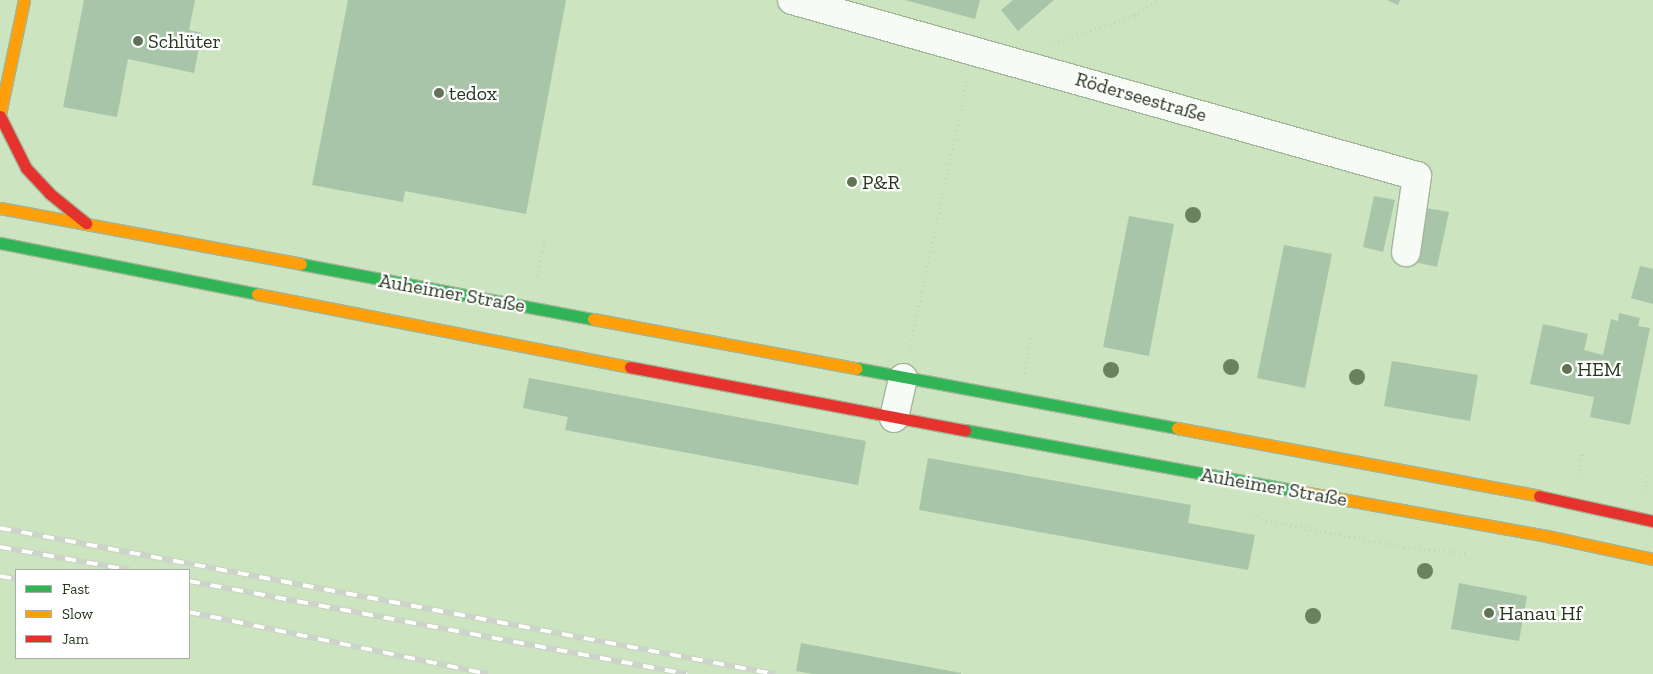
<!DOCTYPE html>
<html>
<head>
<meta charset="utf-8">
<style>
	body { margin:0 }
	#map { position:relative; width:1653px; height:674px; overflow:hidden; background:#cce4bf; font-family:"Zilla Slab",serif }
	div>[style] { position:absolute }
	.building>* { inset:0; background:#a9c5a9 }
	.path>* { height:3px; margin-top:-1.5px; transform-origin:0; background:repeating-linear-gradient(90deg,#c9d0c5 0 1px,transparent 0 5px) }
	.roads { filter:drop-shadow(1px 0 #a2b598) drop-shadow(-1px 0 #a2b598) drop-shadow(0 1px #a2b598) drop-shadow(0 -1px #a2b598) }
	.street>* { height:28px; margin:-14px; padding:0 14px; transform-origin:14px; border-radius:14px; background:#f7fbf5 }
	.fast>* { height:11px; margin:-5.5px; padding:0 5.5px; transform-origin:5.5px; border-radius:5.5px; background:#30b455 }
	.slow>* { height:11px; margin:-5.5px; padding:0 5.5px; transform-origin:5.5px; border-radius:5.5px; background:#ff9f0a }
	.jam>* { height:11px; margin:-5.5px; padding:0 5.5px; transform-origin:5.5px; border-radius:5.5px; background:#e5322d }
	.rail>* { height:5.5px; margin-top:-2.75px; transform-origin:0; background:repeating-linear-gradient(90deg,#fff 0 11px,#ccd3c8 0 22px); box-sizing:border-box; border-block:1px solid #ccd3c8 }
	.trees>* { width:16px; height:16px; margin:-8px; border-radius:50%; background:#6c825f }
	.dots>* { width:14px; height:14px; translate:-50% -50%; box-sizing:border-box; border:2px solid #fff; border-radius:50% }
	span { translate:-50% -50%; white-space:nowrap; text-align:center; line-height:1.15; -webkit-text-stroke:4.5px #fff; paint-order:stroke }
	.poi-label { font-size:20px; color:#26371c }
	.left { translate:0 -50%; text-align:left }
	.street-label { font-size:20px; color:#26371c }
	.legend { position:absolute; left:15px; top:569px; width:175px; height:90px; box-sizing:border-box; background:#fff; border:1px solid #a8afa4; margin:0; padding:6px 9px; list-style:none; font-size:15px; color:#26371c }
	.legend li { display:flex; align-items:center; gap:10px; height:25px }
	.legend b { width:25px; border:1px solid #a8afa4 }
</style>
</head>
<body>
<div id="map">
	<div class="building">
		<div style="clip-path:polygon(84px 0,195px 0,189px 30px,202px 33px,194px 73px,128px 59px,117px 117px,63px 107px)"></div>
		<div style="clip-path:polygon(348px 0,566px 0,526px 214px,405px 191px,403px 202px,312px 185px)"></div>
		<div style="clip-path:polygon(905px 0,980px 0,975px 19px)"></div>
		<div style="clip-path:polygon(1013px 0,1054px 0,1018px 31px,1001px 10px)"></div>
		<div style="clip-path:polygon(1387px 0,1400px 0,1398px 5px)"></div>
		<div style="clip-path:polygon(1374px 196px,1395px 200px,1383px 252px,1363px 247px)"></div>
		<div style="clip-path:polygon(1426px 208px,1449px 212px,1437px 267px,1414px 262px)"></div>
		<div style="clip-path:polygon(1129px 216px,1174px 224px,1149px 356px,1103px 347px)"></div>
		<div style="clip-path:polygon(1284px 245px,1332px 254px,1305px 388px,1257px 378px)"></div>
		<div style="clip-path:polygon(1640px 266px,1653px 269px,1653px 304px,1631px 298px)"></div>
		<div style="clip-path:polygon(1619px 313px,1640px 318px,1638px 326px,1650px 328px,1630px 425px,1590px 417px,1594px 397px,1530px 384px,1543px 324px,1588px 334px,1584px 350px,1603px 355px,1611px 319px,1618px 321px)"></div>
		<div style="clip-path:polygon(1392px 361px,1478px 375px,1470px 421px,1384px 406px)"></div>
		<div style="clip-path:polygon(529px 378px,866px 441px,858px 485px,565px 430px,568px 417px,523px 408px)"></div>
		<div style="clip-path:polygon(928px 458px,1191px 505px,1188px 523px,1255px 535px,1248px 570px,919px 510px)"></div>
		<div style="clip-path:polygon(1459px 583px,1527px 596px,1519px 641px,1451px 629px)"></div>
		<div style="clip-path:polygon(801px 643px,961px 673px,961px 674px,813px 674px,796px 671px)"></div>
	</div>
	<div class="path">
		<div style="left:1053px;top:44px;width:86px;rotate:-19.7deg"></div>
		<div style="left:1134px;top:15px;width:28px;rotate:-32deg"></div>
		<div style="left:536px;top:281px;width:42px;rotate:-77.6deg"></div>
		<div style="left:909px;top:350px;width:279px;rotate:-77.8deg"></div>
		<div style="left:1024px;top:373px;width:43px;rotate:-79.2deg"></div>
		<div style="left:1578px;top:475px;width:25px;rotate:-79deg"></div>
		<div style="left:1644px;top:491px;width:18px;rotate:-77deg"></div>
		<div style="left:1253px;top:512px;width:15px;rotate:32deg"></div>
		<div style="left:1266px;top:520px;width:141px;rotate:11.1deg"></div>
		<div style="left:1404px;top:547px;width:65px;rotate:5.3deg"></div>
		<div style="left:1308px;top:536px;width:14px;rotate:-82deg"></div>
	</div>
	<div class="roads">
		<div class="street">
			<div style="left:792px;top:0;width:649px;rotate:15.73deg"></div>
			<div style="left:1417px;top:176px;width:77px;rotate:98.2deg"></div>
			<div style="left:894px;top:418px;width:41px;rotate:-77.3deg"></div>
		</div>
		<div class="fast">
			<div style="left:0;top:243px;width:262px;rotate:11.2deg"></div>
			<div style="left:301px;top:264px;width:297px;rotate:10.7deg"></div>
			<div style="left:856px;top:368px;width:327px;rotate:10.6deg"></div>
			<div style="left:965px;top:430px;width:338px;rotate:10.4deg"></div>
		</div>
		<div class="slow">
			<div style="left:0;top:114px;width:116px;rotate:-78.1deg"></div>
			<div style="left:0;top:208px;width:306px;rotate:10.5deg"></div>
			<div style="left:257px;top:294px;width:380px;rotate:11.1deg"></div>
			<div style="left:593px;top:319px;width:268px;rotate:10.6deg"></div>
			<div style="left:1177px;top:428px;width:368px;rotate:10.6deg"></div>
			<div style="left:1297px;top:491px;width:249px;rotate:10.2deg"></div>
			<div style="left:1542px;top:535px;width:114px;rotate:12.2deg"></div>
		</div>
		<div class="jam">
			<div style="left:0;top:116px;width:58px;rotate:63.4deg"></div>
			<div style="left:26px;top:168px;width:34px;rotate:47deg"></div>
			<div style="left:49px;top:193px;width:48px;rotate:39deg"></div>
			<div style="left:630px;top:367px;width:341px;rotate:10.7deg"></div>
			<div style="left:1539px;top:496px;width:117px;rotate:12.4deg"></div>
		</div>
	</div>
	<div class="rail">
		<div style="left:0;top:528px;width:789px;rotate:10.67deg"></div>
		<div style="left:0;top:547px;width:132px;rotate:10deg"></div>
		<div style="left:0;top:576px;width:16px;rotate:11deg"></div>
		<div style="left:189px;top:581px;width:507px;rotate:10.58deg"></div>
		<div style="left:189px;top:612px;width:305px;rotate:11.7deg"></div>
	</div>
	<div class="trees">
		<div style="left:1193px;top:215px"></div>
		<div style="left:1231px;top:367px"></div>
		<div style="left:1111px;top:370px"></div>
		<div style="left:1357px;top:377px"></div>
		<div style="left:1425px;top:571px"></div>
		<div style="left:1313px;top:616px"></div>
	</div>
	<div class="dots">
		<div style="left:138px;top:41px;background:#607455"></div>
		<div style="left:439px;top:93px;background:#607455"></div>
		<div style="left:852px;top:182px;background:#607455"></div>
		<div style="left:1567px;top:369px;background:#607455"></div>
		<div style="left:1489px;top:613px;background:#607455"></div>
	</div>
	<div class="poi-label">
		<span class="left" style="left:148px;top:41px">Schlüter</span>
		<span class="left" style="left:449px;top:93px">tedox</span>
		<span class="left" style="left:862px;top:182px">P&amp;R</span>
		<span class="left" style="left:1577px;top:369px">HEM</span>
		<span class="left" style="left:1499px;top:613px">Hanau Hf</span>
	</div>
	<div class="street-label">
		<span style="left:1141px;top:97px;rotate:16deg">Röderseestraße</span>
		<span style="left:452px;top:293px;rotate:10deg">Auheimer Straße</span>
		<span style="left:1274px;top:487px;rotate:10deg">Auheimer Straße</span>
	</div>
	<ul class="legend">
	<li><b style="height:6px;background:#30b455"></b>Fast</li>
	<li><b style="height:6px;background:#ff9f0a"></b>Slow</li>
	<li><b style="height:6px;background:#e5322d"></b>Jam</li>
	</ul>
</div>
</body>
</html>
